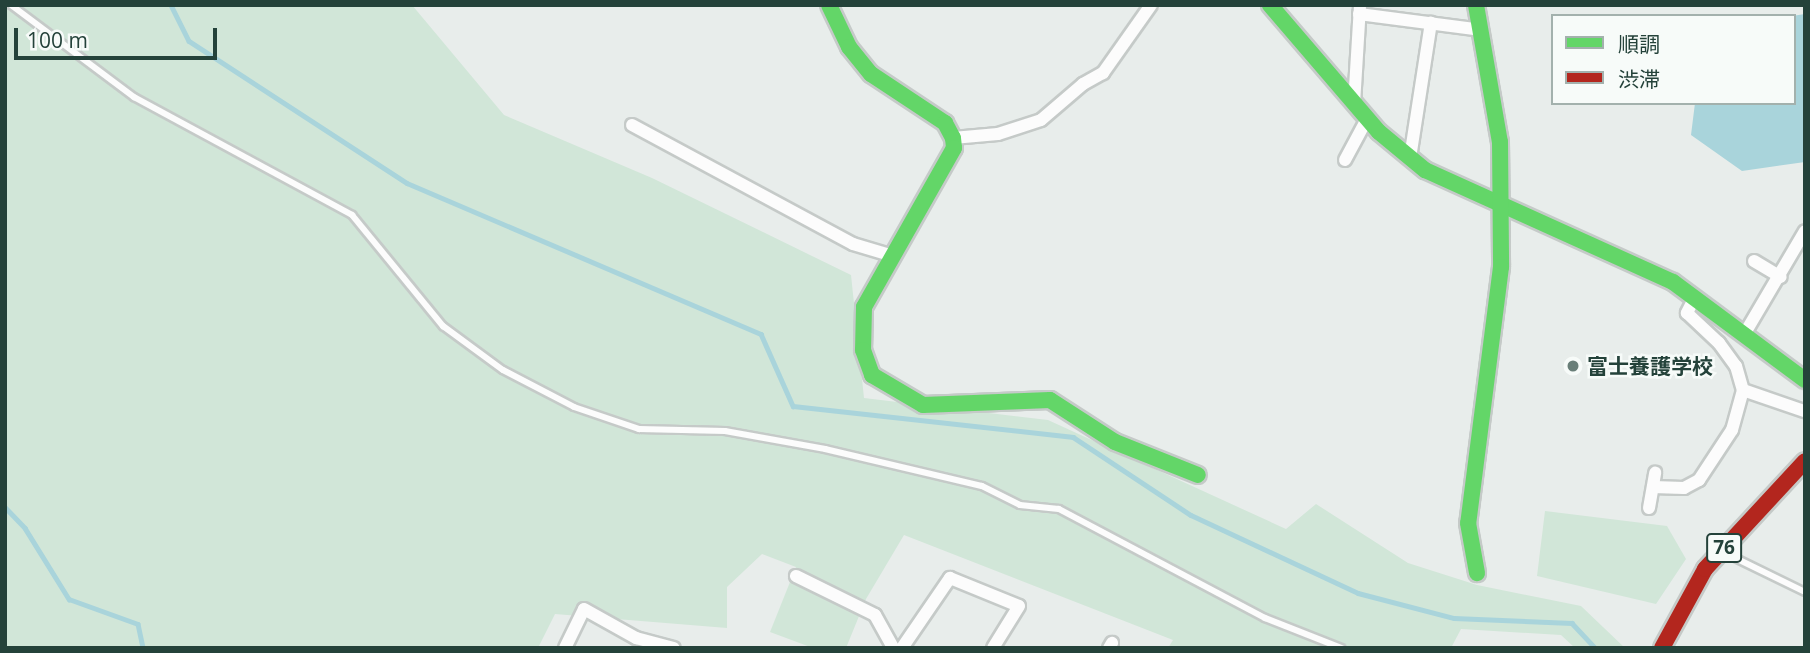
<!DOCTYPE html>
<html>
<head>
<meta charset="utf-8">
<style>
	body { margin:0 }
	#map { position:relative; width:1810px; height:653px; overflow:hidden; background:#e8edeb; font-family:"Open Sans","Noto Sans JP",sans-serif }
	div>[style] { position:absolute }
	.green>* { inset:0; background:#d1e6d8 }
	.water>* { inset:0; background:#a9d4db }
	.stream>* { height:4.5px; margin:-2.25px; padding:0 2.25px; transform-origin:2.25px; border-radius:2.25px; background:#a9d4db }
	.roads { filter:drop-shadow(2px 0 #c5cac8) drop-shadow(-2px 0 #c5cac8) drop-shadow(0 2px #c5cac8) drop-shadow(0 -2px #c5cac8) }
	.lane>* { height:6px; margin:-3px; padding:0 3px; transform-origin:3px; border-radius:3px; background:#fcfcfc }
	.street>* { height:12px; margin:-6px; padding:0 6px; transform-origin:6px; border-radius:6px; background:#fcfcfc }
	.fast>* { height:16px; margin:-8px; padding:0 8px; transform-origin:8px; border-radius:8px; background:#63d668 }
	.jam>* { height:16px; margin:-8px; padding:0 8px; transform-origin:8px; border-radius:8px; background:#b3261e }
	.dots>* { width:19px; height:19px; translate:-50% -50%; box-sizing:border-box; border:4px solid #f7fbf9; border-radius:50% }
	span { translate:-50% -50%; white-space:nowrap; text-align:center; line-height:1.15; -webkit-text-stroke:5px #f7fbf9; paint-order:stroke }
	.shield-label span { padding:2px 5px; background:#f7fbf9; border:2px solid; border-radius:5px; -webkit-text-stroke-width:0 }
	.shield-label { font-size:19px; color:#24423a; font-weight:700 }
	.poi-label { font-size:21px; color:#24423a; font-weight:700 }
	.left { translate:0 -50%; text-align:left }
	.frame { position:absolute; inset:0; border:7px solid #24423a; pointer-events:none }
	.legend { position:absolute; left:1551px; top:14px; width:245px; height:91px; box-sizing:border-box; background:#f7fbf9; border:2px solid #a3b1ad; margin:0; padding:9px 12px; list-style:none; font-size:21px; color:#24423a }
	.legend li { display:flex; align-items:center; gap:14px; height:35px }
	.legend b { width:35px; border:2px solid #a3b1ad }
	.scale { position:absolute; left:14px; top:28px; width:203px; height:32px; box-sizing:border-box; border:4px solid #24423a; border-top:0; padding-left:9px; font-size:21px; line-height:24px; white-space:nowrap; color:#24423a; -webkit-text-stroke:5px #f7fbf9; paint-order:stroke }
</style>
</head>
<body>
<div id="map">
	<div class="green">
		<div style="clip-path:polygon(5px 5px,412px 5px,504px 115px,652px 178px,851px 275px,864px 398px,1048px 420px,1286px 529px,1316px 504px,1408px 563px,1477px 585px,1581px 606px,1625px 648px,1575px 648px,1561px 635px,1461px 629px,1451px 648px,1168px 648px,1173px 640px,904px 535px,866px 599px,846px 648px,813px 648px,770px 632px,796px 567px,762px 554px,727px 587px,727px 628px,555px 614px,538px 648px,5px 648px)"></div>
		<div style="clip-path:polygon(1545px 511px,1667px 526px,1686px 559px,1656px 604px,1537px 576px)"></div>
	</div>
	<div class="water">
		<div style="clip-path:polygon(1805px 14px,1805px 162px,1742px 171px,1691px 135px,1695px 103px,1794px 103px,1792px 16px)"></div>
	</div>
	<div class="stream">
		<div style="left:171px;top:5px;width:40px;rotate:63.4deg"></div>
		<div style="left:189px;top:41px;width:260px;rotate:33.1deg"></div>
		<div style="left:407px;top:183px;width:385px;rotate:23.1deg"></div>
		<div style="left:761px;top:334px;width:79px;rotate:66deg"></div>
		<div style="left:793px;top:406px;width:282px;rotate:6.3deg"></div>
		<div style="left:1073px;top:437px;width:141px;rotate:33.5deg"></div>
		<div style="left:1191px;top:515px;width:184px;rotate:25deg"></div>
		<div style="left:1358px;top:593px;width:99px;rotate:14.6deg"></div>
		<div style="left:1454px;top:618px;width:118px;rotate:2.4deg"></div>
		<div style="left:1572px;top:623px;width:34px;rotate:47deg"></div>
		<div style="left:5px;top:507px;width:29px;rotate:46deg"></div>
		<div style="left:25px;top:528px;width:84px;rotate:58.2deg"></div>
		<div style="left:69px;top:599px;width:73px;rotate:19.9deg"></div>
		<div style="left:138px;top:624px;width:25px;rotate:78deg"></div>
	</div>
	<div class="roads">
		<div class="lane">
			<div style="left:11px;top:5px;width:154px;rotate:36.8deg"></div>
			<div style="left:134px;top:97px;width:248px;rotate:28.4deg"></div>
			<div style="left:352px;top:215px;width:144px;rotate:50.7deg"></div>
			<div style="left:443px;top:326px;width:74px;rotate:36.3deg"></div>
			<div style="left:503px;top:370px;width:80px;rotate:27.5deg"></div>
			<div style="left:574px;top:407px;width:69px;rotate:18.7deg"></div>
			<div style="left:639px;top:429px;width:86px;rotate:1.3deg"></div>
			<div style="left:725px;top:431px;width:102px;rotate:10.2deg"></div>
			<div style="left:825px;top:449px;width:161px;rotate:13.3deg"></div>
			<div style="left:982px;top:486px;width:42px;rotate:26.6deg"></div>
			<div style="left:1020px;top:505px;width:39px;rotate:6deg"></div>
			<div style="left:1059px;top:509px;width:233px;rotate:27.9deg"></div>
			<div style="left:1265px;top:618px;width:82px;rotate:21.5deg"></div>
			<div style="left:1723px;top:552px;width:91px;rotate:26deg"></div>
		</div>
		<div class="street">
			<div style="left:1359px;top:14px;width:124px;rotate:7.4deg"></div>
			<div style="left:1354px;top:104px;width:98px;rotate:-86.5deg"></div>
			<div style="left:632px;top:125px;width:251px;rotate:28.3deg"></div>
			<div style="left:853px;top:244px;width:42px;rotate:16.7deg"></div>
			<div style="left:953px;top:138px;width:45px;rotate:-5.1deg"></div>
			<div style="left:998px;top:134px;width:45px;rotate:-18deg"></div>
			<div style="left:1041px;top:120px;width:55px;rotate:-40.6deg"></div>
			<div style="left:1083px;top:84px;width:23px;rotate:-29deg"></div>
			<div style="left:1103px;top:73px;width:83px;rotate:-54.8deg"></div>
			<div style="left:1410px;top:158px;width:137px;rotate:-81.2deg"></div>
			<div style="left:1345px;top:160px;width:47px;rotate:-61.8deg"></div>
			<div style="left:1754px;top:261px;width:31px;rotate:31deg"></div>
			<div style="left:1695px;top:297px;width:18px;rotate:117deg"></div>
			<div style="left:1687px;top:313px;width:44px;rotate:43.2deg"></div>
			<div style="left:1719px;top:343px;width:29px;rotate:54deg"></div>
			<div style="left:1736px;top:366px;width:25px;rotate:74deg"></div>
			<div style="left:1745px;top:333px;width:118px;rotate:-59.5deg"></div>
			<div style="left:1653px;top:487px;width:31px;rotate:2deg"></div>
			<div style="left:1684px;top:488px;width:17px;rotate:-28deg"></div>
			<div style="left:1699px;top:480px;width:60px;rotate:-56.6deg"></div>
			<div style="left:1732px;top:430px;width:41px;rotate:-74.6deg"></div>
			<div style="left:1743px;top:390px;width:65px;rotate:19deg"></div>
			<div style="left:1649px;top:508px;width:36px;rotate:-80deg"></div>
			<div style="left:796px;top:576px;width:88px;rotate:26.3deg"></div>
			<div style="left:875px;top:615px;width:38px;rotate:61deg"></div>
			<div style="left:565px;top:648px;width:43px;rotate:-64deg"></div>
			<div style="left:584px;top:609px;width:60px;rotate:29.1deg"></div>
			<div style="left:636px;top:638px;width:39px;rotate:15deg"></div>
			<div style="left:902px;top:648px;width:85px;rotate:-55.6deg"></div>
			<div style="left:950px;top:578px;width:74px;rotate:22.1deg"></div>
			<div style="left:1019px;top:606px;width:49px;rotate:121.8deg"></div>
			<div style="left:1109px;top:648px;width:6px;rotate:-59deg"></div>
		</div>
		<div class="fast">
			<div style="left:829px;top:5px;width:47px;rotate:64.5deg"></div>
			<div style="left:849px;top:47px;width:35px;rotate:51deg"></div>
			<div style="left:871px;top:74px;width:89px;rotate:33.5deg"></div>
			<div style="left:945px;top:123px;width:17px;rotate:62deg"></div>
			<div style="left:953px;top:138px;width:10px;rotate:84deg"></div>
			<div style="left:954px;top:148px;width:183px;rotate:119.5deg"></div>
			<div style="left:864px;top:307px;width:43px;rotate:91.3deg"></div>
			<div style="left:863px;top:350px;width:27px;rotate:70deg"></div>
			<div style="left:872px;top:375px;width:59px;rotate:30.5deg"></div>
			<div style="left:923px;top:405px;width:127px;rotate:-2.3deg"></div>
			<div style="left:1050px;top:400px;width:77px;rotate:32.9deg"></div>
			<div style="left:1115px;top:442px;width:89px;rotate:21.7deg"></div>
			<div style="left:1270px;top:5px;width:167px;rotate:49.4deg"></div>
			<div style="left:1379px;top:132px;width:60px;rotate:39.6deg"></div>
			<div style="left:1425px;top:170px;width:272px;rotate:24.3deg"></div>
			<div style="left:1673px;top:282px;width:164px;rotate:36.6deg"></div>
			<div style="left:1476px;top:5px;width:139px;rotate:80.1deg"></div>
			<div style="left:1500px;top:142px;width:125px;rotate:89.5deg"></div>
			<div style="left:1501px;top:267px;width:258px;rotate:97.3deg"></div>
			<div style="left:1468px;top:523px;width:51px;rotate:79.8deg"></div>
		</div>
		<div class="jam">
			<div style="left:1662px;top:648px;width:90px;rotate:-61.4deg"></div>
			<div style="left:1705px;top:569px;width:147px;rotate:-47.2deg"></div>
		</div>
	</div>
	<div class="dots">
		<div style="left:1573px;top:366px;background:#697e78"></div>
	</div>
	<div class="shield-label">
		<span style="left:1724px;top:548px">76</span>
	</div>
	<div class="poi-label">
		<span class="left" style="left:1587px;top:366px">富士養護学校</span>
	</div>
	<div class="frame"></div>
	<ul class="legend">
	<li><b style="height:9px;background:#63d668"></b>順調</li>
	<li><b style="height:9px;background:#b3261e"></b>渋滞</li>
	</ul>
	<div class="scale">100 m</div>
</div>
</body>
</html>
